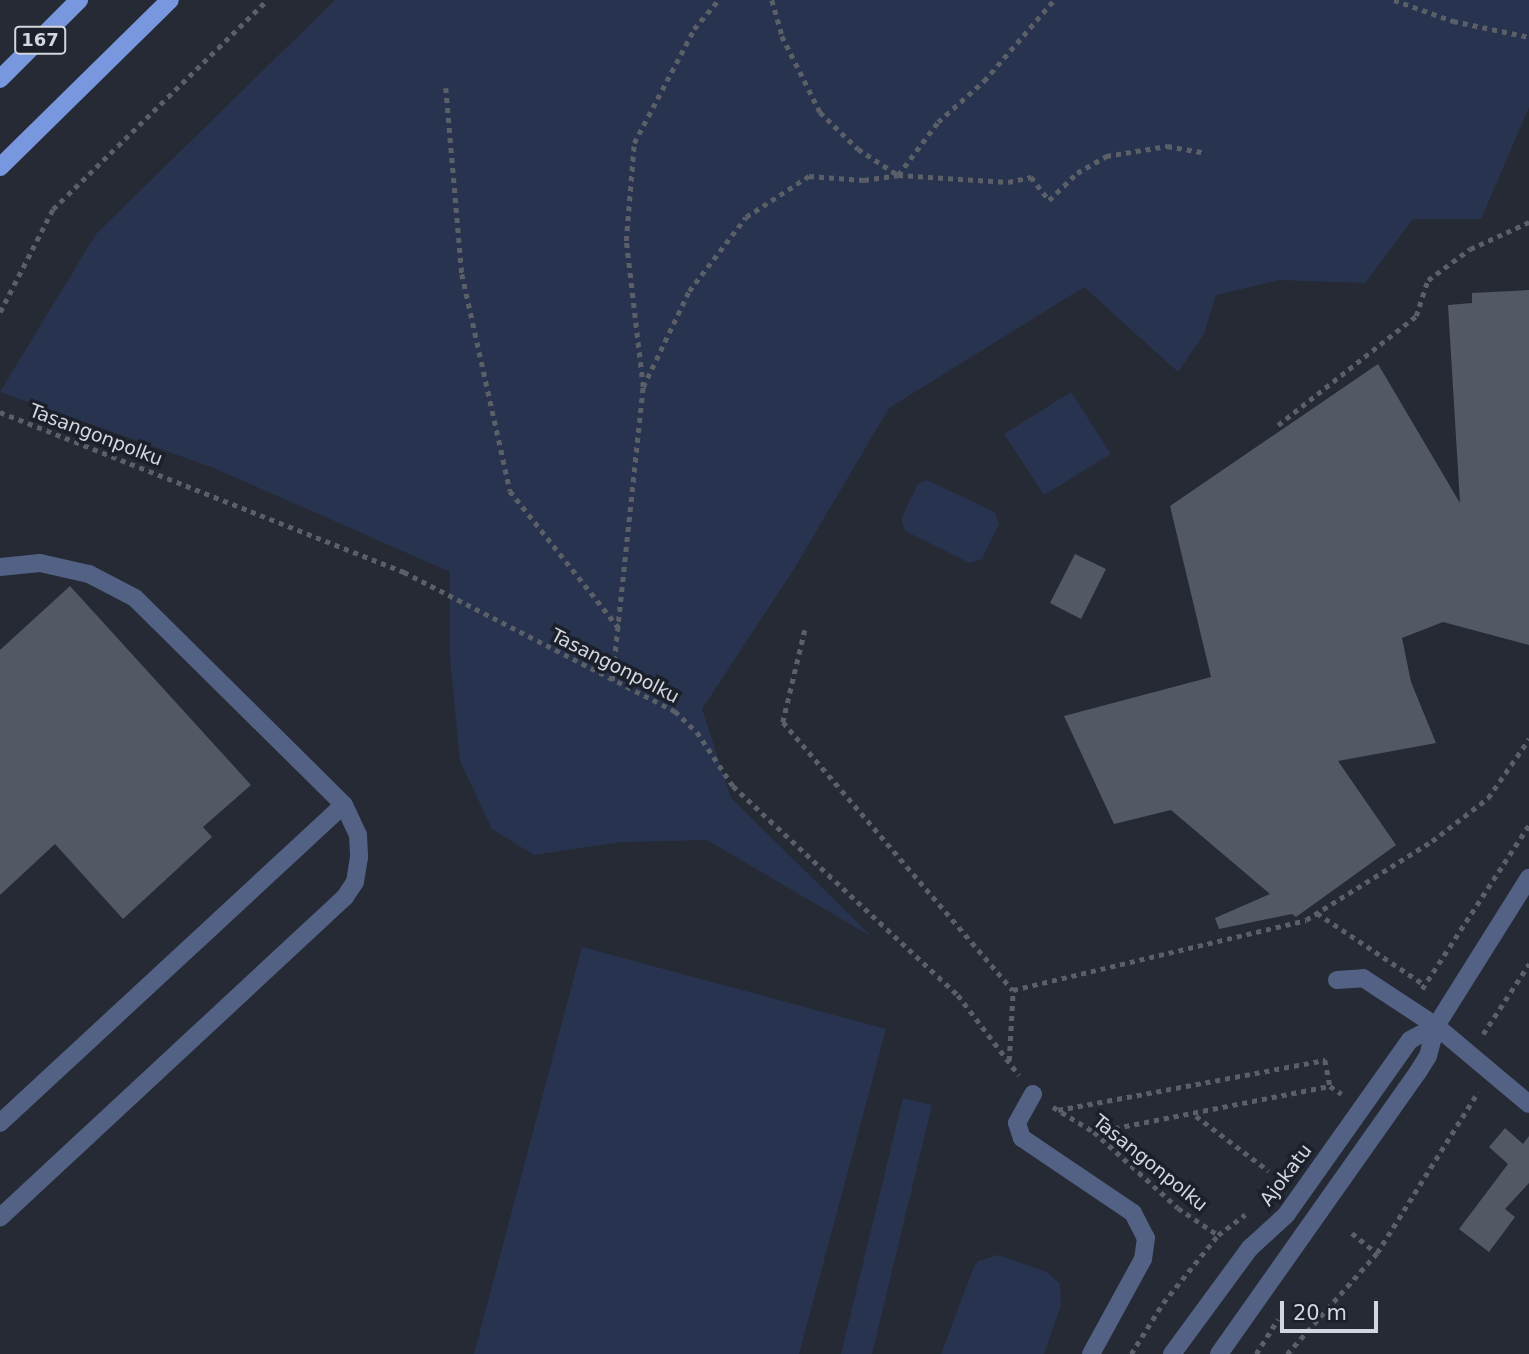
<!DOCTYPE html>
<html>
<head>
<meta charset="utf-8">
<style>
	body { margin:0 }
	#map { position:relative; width:1529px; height:1354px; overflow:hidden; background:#252a34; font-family:"DejaVu Sans",sans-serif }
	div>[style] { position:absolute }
	.green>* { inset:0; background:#28344f }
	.building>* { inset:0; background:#535964 }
	.path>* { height:4.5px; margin-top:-2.25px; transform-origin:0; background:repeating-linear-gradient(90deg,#5a5f68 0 5px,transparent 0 10px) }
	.minor>* { height:18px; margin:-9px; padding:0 9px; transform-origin:9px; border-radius:9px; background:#526184 }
	.major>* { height:18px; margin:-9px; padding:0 9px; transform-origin:9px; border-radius:9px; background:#7897de }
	span { translate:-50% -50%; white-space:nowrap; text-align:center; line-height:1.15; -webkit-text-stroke:7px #1b202a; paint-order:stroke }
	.shield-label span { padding:2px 5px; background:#1b202a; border:2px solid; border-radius:5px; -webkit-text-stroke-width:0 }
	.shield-label { font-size:18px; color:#d2d6dd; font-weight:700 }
	.street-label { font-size:19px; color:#d2d6dd }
	.scale { position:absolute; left:1280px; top:1301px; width:98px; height:32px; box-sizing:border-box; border:4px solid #d2d6dd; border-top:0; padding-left:9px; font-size:21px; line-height:24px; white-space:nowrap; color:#d2d6dd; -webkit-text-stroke:5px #1b202a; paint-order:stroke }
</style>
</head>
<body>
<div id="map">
	<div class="green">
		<div style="clip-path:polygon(335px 0,1529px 0,1529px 107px,1481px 219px,1413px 219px,1365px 283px,1279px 280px,1216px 295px,1204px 334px,1178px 372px,1084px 287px,889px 408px,794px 569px,702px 709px,731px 798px,872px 937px,707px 840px,621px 842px,534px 855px,492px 829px,460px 761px,450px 658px,450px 572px,214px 468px,0 392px,96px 234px)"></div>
		<div style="clip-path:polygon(1071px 392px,1111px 454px,1044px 495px,1004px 434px)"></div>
		<div style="clip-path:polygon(927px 480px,995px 512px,999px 524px,982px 559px,970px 563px,905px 531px,901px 519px,918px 484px)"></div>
		<div style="clip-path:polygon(582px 947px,886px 1029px,799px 1354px,474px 1354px)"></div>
		<div style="clip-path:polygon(903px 1098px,932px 1105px,872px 1354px,841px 1354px)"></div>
		<div style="clip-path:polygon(998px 1255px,1047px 1272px,1060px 1284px,1061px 1305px,1044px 1354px,941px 1354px,973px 1269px,978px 1261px)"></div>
	</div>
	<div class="building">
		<div style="clip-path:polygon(1529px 290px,1529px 645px,1443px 622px,1402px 638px,1411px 682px,1436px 743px,1338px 761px,1396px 845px,1296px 917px,1292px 914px,1219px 929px,1215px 918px,1270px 894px,1171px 810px,1114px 824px,1064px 716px,1211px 677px,1170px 506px,1378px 364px,1460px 503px,1448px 305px,1472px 303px,1472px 293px)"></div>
		<div style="clip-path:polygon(1075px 554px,1106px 569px,1081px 619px,1050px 603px)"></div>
		<div style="clip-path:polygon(70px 586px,251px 785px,203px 827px,212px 837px,123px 919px,55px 844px,0 895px,0 650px)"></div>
		<div style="clip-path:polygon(1505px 1128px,1523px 1144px,1529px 1136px,1529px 1183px,1505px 1209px,1515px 1217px,1489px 1252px,1459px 1229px,1508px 1164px,1489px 1147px)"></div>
	</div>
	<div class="path">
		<div style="left:772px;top:0;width:37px;rotate:74deg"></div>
		<div style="left:782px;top:36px;width:85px;rotate:63.4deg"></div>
		<div style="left:820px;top:112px;width:53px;rotate:44.2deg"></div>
		<div style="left:858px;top:149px;width:48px;rotate:33deg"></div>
		<div style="left:898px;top:175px;width:110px;rotate:3.6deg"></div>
		<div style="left:1008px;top:182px;width:24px;rotate:-12deg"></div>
		<div style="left:1031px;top:177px;width:29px;rotate:52deg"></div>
		<div style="left:1049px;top:200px;width:39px;rotate:-44deg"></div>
		<div style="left:1077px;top:173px;width:34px;rotate:-30deg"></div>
		<div style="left:1106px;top:156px;width:62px;rotate:-9.3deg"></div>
		<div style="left:1167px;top:146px;width:36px;rotate:10deg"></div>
		<div style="left:1394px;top:0;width:63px;rotate:19.6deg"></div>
		<div style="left:1453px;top:21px;width:78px;rotate:11.9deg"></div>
		<div style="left:446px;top:88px;width:187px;rotate:85.1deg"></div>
		<div style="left:462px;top:274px;width:222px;rotate:77.5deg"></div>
		<div style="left:510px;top:491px;width:175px;rotate:51.5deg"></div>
		<div style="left:0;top:312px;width:116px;rotate:-62.8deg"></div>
		<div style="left:53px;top:209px;width:299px;rotate:-44.3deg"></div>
		<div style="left:643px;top:387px;width:106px;rotate:-64.4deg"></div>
		<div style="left:689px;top:291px;width:93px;rotate:-52.4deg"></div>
		<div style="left:746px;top:217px;width:75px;rotate:-33.1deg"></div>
		<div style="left:809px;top:176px;width:55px;rotate:4.2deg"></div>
		<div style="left:864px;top:180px;width:34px;rotate:-8deg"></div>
		<div style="left:898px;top:175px;width:66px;rotate:-53deg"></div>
		<div style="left:938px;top:122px;width:62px;rotate:-41.7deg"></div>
		<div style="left:984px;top:81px;width:107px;rotate:-49.2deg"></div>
		<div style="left:0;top:412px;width:435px;rotate:21.6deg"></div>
		<div style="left:404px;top:572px;width:305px;rotate:27.2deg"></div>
		<div style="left:675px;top:711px;width:30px;rotate:44deg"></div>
		<div style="left:697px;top:732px;width:65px;rotate:56.3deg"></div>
		<div style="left:733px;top:786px;width:307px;rotate:42.9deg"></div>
		<div style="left:958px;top:995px;width:101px;rotate:52.7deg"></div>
		<div style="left:1278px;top:425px;width:176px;rotate:-38.3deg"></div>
		<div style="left:1416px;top:316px;width:38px;rotate:-72deg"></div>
		<div style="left:1428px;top:280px;width:52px;rotate:-36.4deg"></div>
		<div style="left:1470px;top:249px;width:65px;rotate:-24.6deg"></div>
		<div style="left:805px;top:630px;width:95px;rotate:103.4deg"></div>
		<div style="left:783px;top:722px;width:353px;rotate:49.4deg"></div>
		<div style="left:1013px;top:990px;width:301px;rotate:-13.4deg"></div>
		<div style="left:1306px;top:920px;width:149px;rotate:-32.1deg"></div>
		<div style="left:1432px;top:841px;width:71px;rotate:-37.5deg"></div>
		<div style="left:1488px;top:798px;width:72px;rotate:-55.2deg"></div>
		<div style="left:612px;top:681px;width:296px;rotate:-84deg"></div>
		<div style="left:643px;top:387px;width:147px;rotate:-96.6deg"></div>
		<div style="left:626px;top:241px;width:98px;rotate:-85.3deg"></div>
		<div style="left:634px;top:143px;width:129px;rotate:-62.2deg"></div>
		<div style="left:694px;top:29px;width:38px;rotate:-50deg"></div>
		<div style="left:1317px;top:913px;width:130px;rotate:33.7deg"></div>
		<div style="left:1422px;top:989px;width:196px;rotate:-56.9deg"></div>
		<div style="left:1483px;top:1034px;width:84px;rotate:-56.7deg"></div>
		<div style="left:1009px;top:1061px;width:71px;rotate:-86.8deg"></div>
		<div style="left:1053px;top:1107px;width:48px;rotate:31.4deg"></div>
		<div style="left:1094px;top:1132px;width:113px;rotate:42.1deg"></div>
		<div style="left:1178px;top:1208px;width:48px;rotate:34deg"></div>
		<div style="left:1058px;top:1110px;width:272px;rotate:-10.6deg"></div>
		<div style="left:1325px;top:1060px;width:26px;rotate:79deg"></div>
		<div style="left:1196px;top:1116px;width:91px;rotate:37deg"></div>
		<div style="left:1095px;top:1132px;width:239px;rotate:-11.1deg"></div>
		<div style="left:1330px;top:1086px;width:14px;rotate:34deg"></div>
		<div style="left:1352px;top:1233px;width:32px;rotate:39deg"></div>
		<div style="left:1131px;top:1354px;width:60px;rotate:-57.9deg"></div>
		<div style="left:1163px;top:1303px;width:87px;rotate:-51deg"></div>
		<div style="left:1218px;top:1235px;width:34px;rotate:-37deg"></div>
		<div style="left:1256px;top:1354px;width:41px;rotate:-57.8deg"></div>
		<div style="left:1287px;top:1354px;width:135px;rotate:-48.3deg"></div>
		<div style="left:1377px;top:1253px;width:190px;rotate:-57.9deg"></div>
	</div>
	<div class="minor">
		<div style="left:0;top:567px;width:40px;rotate:-5.7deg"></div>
		<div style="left:40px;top:563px;width:50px;rotate:12.7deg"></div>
		<div style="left:89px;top:574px;width:52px;rotate:27.6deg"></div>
		<div style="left:135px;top:598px;width:294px;rotate:44.7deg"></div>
		<div style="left:344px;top:805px;width:33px;rotate:65deg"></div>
		<div style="left:358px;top:835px;width:22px;rotate:87deg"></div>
		<div style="left:359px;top:857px;width:25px;rotate:99deg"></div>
		<div style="left:355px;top:882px;width:18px;rotate:124deg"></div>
		<div style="left:345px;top:897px;width:471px;rotate:137.1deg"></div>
		<div style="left:1337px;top:980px;width:26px;rotate:-4deg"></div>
		<div style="left:1363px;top:978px;width:87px;rotate:33.3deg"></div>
		<div style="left:1436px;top:1026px;width:121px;rotate:40deg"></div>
		<div style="left:1033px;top:1094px;width:33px;rotate:119deg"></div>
		<div style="left:1017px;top:1123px;width:16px;rotate:72deg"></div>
		<div style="left:1022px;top:1138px;width:134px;rotate:34deg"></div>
		<div style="left:1133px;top:1213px;width:28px;rotate:63deg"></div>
		<div style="left:1146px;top:1238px;width:21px;rotate:98deg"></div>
		<div style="left:1143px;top:1259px;width:108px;rotate:118.7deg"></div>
		<div style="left:0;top:1123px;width:468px;rotate:-42.8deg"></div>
		<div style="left:1172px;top:1354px;width:132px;rotate:-53.7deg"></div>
		<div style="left:1250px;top:1248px;width:49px;rotate:-42.5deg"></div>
		<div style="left:1286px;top:1215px;width:214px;rotate:-54.7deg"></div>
		<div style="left:1410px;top:1040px;width:30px;rotate:-28deg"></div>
		<div style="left:1219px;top:1354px;width:345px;rotate:-54.8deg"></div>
		<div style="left:1418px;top:1072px;width:19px;rotate:-58deg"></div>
		<div style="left:1428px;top:1056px;width:31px;rotate:-75deg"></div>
		<div style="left:1436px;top:1026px;width:175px;rotate:-57.9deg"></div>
	</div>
	<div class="major">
		<div style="left:0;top:79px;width:112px;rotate:-45deg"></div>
		<div style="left:0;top:167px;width:238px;rotate:-44.5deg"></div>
	</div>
	<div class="shield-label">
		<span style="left:40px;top:40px">167</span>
	</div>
	<div class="street-label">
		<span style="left:96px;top:435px;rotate:21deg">Tasangonpolku</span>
		<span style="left:615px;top:666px;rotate:27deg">Tasangonpolku</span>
		<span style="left:1150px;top:1163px;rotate:39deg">Tasangonpolku</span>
		<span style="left:1286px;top:1175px;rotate:-53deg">Ajokatu</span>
	</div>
	<div class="scale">20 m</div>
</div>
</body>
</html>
